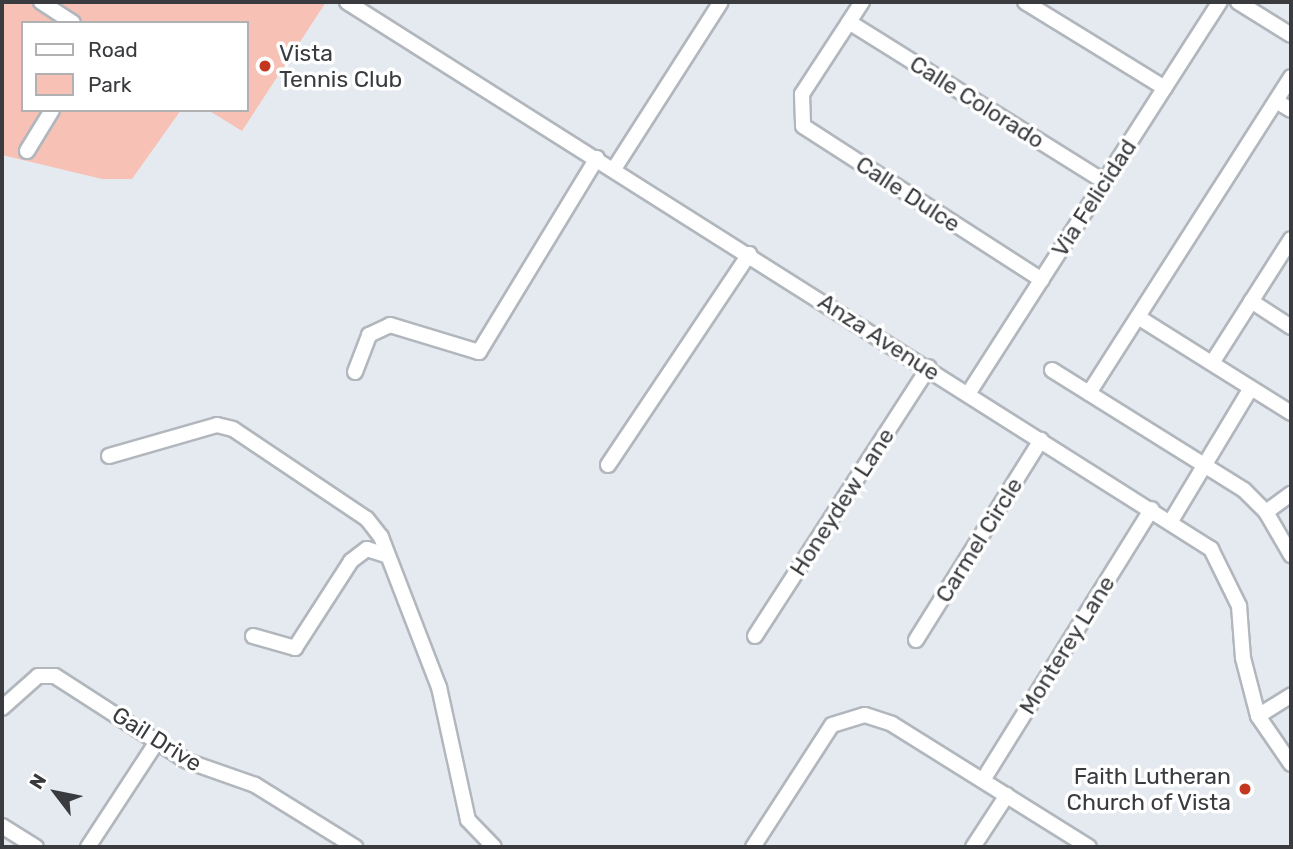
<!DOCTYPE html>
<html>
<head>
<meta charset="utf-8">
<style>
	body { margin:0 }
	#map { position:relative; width:1293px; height:849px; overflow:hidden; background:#e4eaf0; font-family:Rubik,sans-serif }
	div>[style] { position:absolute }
	.green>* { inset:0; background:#f7c1b5 }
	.roads { filter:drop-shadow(2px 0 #b1b7bd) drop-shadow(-2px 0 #b1b7bd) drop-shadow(0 2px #b1b7bd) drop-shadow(0 -2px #b1b7bd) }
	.minor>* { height:14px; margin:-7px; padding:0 7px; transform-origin:7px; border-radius:7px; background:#fff }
	.dots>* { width:19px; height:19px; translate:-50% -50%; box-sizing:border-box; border:4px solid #fff; border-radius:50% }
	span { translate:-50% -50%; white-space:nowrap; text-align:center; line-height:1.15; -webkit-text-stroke:7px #fff; paint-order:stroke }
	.poi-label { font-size:23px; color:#393b3e }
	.left { translate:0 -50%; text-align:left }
	.right { translate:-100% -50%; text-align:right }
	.street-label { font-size:23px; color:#393b3e }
	.frame { position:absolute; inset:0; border:4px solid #393b3e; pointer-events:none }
	.legend { position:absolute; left:21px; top:21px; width:228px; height:91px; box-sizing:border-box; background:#fff; border:2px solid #b0b1b2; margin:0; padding:9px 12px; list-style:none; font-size:21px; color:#393b3e }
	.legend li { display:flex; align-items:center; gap:14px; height:35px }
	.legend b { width:35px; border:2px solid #b0b1b2 }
	.north { position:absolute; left:21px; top:758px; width:70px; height:70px; -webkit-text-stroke:5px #fff; paint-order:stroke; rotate:302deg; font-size:19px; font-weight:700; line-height:28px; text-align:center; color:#393b3e }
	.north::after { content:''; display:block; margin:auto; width:24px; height:32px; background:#393b3e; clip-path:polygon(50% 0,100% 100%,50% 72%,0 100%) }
</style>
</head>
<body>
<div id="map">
	<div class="green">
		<div style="clip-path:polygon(2px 2px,326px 2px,242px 131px,208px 110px,247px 110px,247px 23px,23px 23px,23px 110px,181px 110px,132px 179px,102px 179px,2px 155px)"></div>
	</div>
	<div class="roads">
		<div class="minor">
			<div style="left:41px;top:2px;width:38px;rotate:33deg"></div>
			<div style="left:347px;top:2px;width:1023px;rotate:32.34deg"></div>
			<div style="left:1211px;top:549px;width:64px;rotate:63.8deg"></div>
			<div style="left:1239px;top:606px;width:52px;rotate:85.6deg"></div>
			<div style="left:1243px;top:658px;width:60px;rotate:75.5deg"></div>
			<div style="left:1258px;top:716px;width:58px;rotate:55.5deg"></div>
			<div style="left:862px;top:2px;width:110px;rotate:123.1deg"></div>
			<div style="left:802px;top:94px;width:32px;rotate:88deg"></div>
			<div style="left:803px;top:126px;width:284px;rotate:32.8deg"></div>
			<div style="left:1025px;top:2px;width:164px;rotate:31.6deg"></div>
			<div style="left:1238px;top:2px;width:62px;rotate:31.9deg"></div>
			<div style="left:849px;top:22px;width:302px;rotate:32deg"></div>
			<div style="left:1276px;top:101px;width:17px;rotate:31deg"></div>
			<div style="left:27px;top:151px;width:48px;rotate:-58.6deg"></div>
			<div style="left:614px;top:169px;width:198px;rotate:-57.4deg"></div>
			<div style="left:1251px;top:301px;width:48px;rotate:33deg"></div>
			<div style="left:1138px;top:317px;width:181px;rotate:32.1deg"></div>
			<div style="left:1212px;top:363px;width:147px;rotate:-57.5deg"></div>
			<div style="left:1052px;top:370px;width:226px;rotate:32deg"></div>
			<div style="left:1244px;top:490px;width:31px;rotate:45deg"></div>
			<div style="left:1266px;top:512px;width:50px;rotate:59.8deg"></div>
			<div style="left:355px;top:372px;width:40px;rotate:-69deg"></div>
			<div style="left:369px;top:335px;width:23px;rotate:-25deg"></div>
			<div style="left:390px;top:325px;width:93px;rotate:16.9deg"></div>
			<div style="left:479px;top:352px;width:227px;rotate:-58.7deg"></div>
			<div style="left:1089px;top:393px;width:375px;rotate:-57.4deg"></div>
			<div style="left:968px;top:394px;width:466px;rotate:-57.3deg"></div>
			<div style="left:109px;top:456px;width:112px;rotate:-16deg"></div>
			<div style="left:217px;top:425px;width:16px;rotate:14deg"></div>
			<div style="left:233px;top:429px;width:161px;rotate:33.9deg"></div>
			<div style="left:367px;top:519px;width:23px;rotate:52deg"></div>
			<div style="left:381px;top:537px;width:161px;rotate:68.9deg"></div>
			<div style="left:439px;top:687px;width:136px;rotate:77.7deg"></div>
			<div style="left:468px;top:820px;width:37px;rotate:46deg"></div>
			<div style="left:608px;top:465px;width:254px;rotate:-56.2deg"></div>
			<div style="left:1266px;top:512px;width:31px;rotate:-36deg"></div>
			<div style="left:1171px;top:521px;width:155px;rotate:-59deg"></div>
			<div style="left:253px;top:636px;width:44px;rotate:15.9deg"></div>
			<div style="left:295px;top:648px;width:103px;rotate:-57.2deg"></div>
			<div style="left:351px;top:561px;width:20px;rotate:-37deg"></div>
			<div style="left:367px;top:549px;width:19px;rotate:18deg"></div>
			<div style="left:755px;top:636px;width:320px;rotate:-57.1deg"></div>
			<div style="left:916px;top:640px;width:236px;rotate:-58deg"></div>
			<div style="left:2px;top:708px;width:48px;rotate:-41.6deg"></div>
			<div style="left:38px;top:676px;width:17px"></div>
			<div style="left:55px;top:676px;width:157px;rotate:32.8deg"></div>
			<div style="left:187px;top:761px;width:72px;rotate:19.4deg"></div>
			<div style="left:255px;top:785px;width:118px;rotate:31.8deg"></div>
			<div style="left:1258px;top:716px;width:39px;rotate:-32deg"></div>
			<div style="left:983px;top:780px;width:319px;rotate:-58.1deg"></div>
			<div style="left:2px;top:826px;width:40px;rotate:32deg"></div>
			<div style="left:88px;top:847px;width:128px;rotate:-56.8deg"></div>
			<div style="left:753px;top:847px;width:145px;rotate:-57.1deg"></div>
			<div style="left:832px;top:725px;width:34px;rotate:-17deg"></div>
			<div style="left:865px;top:715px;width:28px;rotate:18deg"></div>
			<div style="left:892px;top:724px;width:232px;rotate:32deg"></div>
			<div style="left:973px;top:847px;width:62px;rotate:-56.8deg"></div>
		</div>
	</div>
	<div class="dots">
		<div style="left:265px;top:66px;background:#c33720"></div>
		<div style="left:1245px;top:789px;background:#c33720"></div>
	</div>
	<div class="poi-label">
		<span class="left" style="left:279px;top:66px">Vista<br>Tennis Club</span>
		<span class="right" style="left:1231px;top:789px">Faith Lutheran<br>Church of Vista</span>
	</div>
	<div class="street-label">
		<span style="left:977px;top:102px;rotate:32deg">Calle Colorado</span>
		<span style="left:908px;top:194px;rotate:33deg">Calle Dulce</span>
		<span style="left:1094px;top:198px;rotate:-57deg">Via Felicidad</span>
		<span style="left:879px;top:337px;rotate:33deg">Anza Avenue</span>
		<span style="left:842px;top:502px;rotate:-57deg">Honeydew Lane</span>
		<span style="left:979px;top:540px;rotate:-58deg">Carmel Circle</span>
		<span style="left:1067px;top:645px;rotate:-58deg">Monterey Lane</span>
		<span style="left:157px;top:739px;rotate:32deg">Gail Drive</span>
	</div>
	<div class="frame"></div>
	<ul class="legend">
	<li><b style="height:9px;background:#fff"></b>Road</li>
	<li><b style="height:19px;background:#f7c1b5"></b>Park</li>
	</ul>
	<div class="north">N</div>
</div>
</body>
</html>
